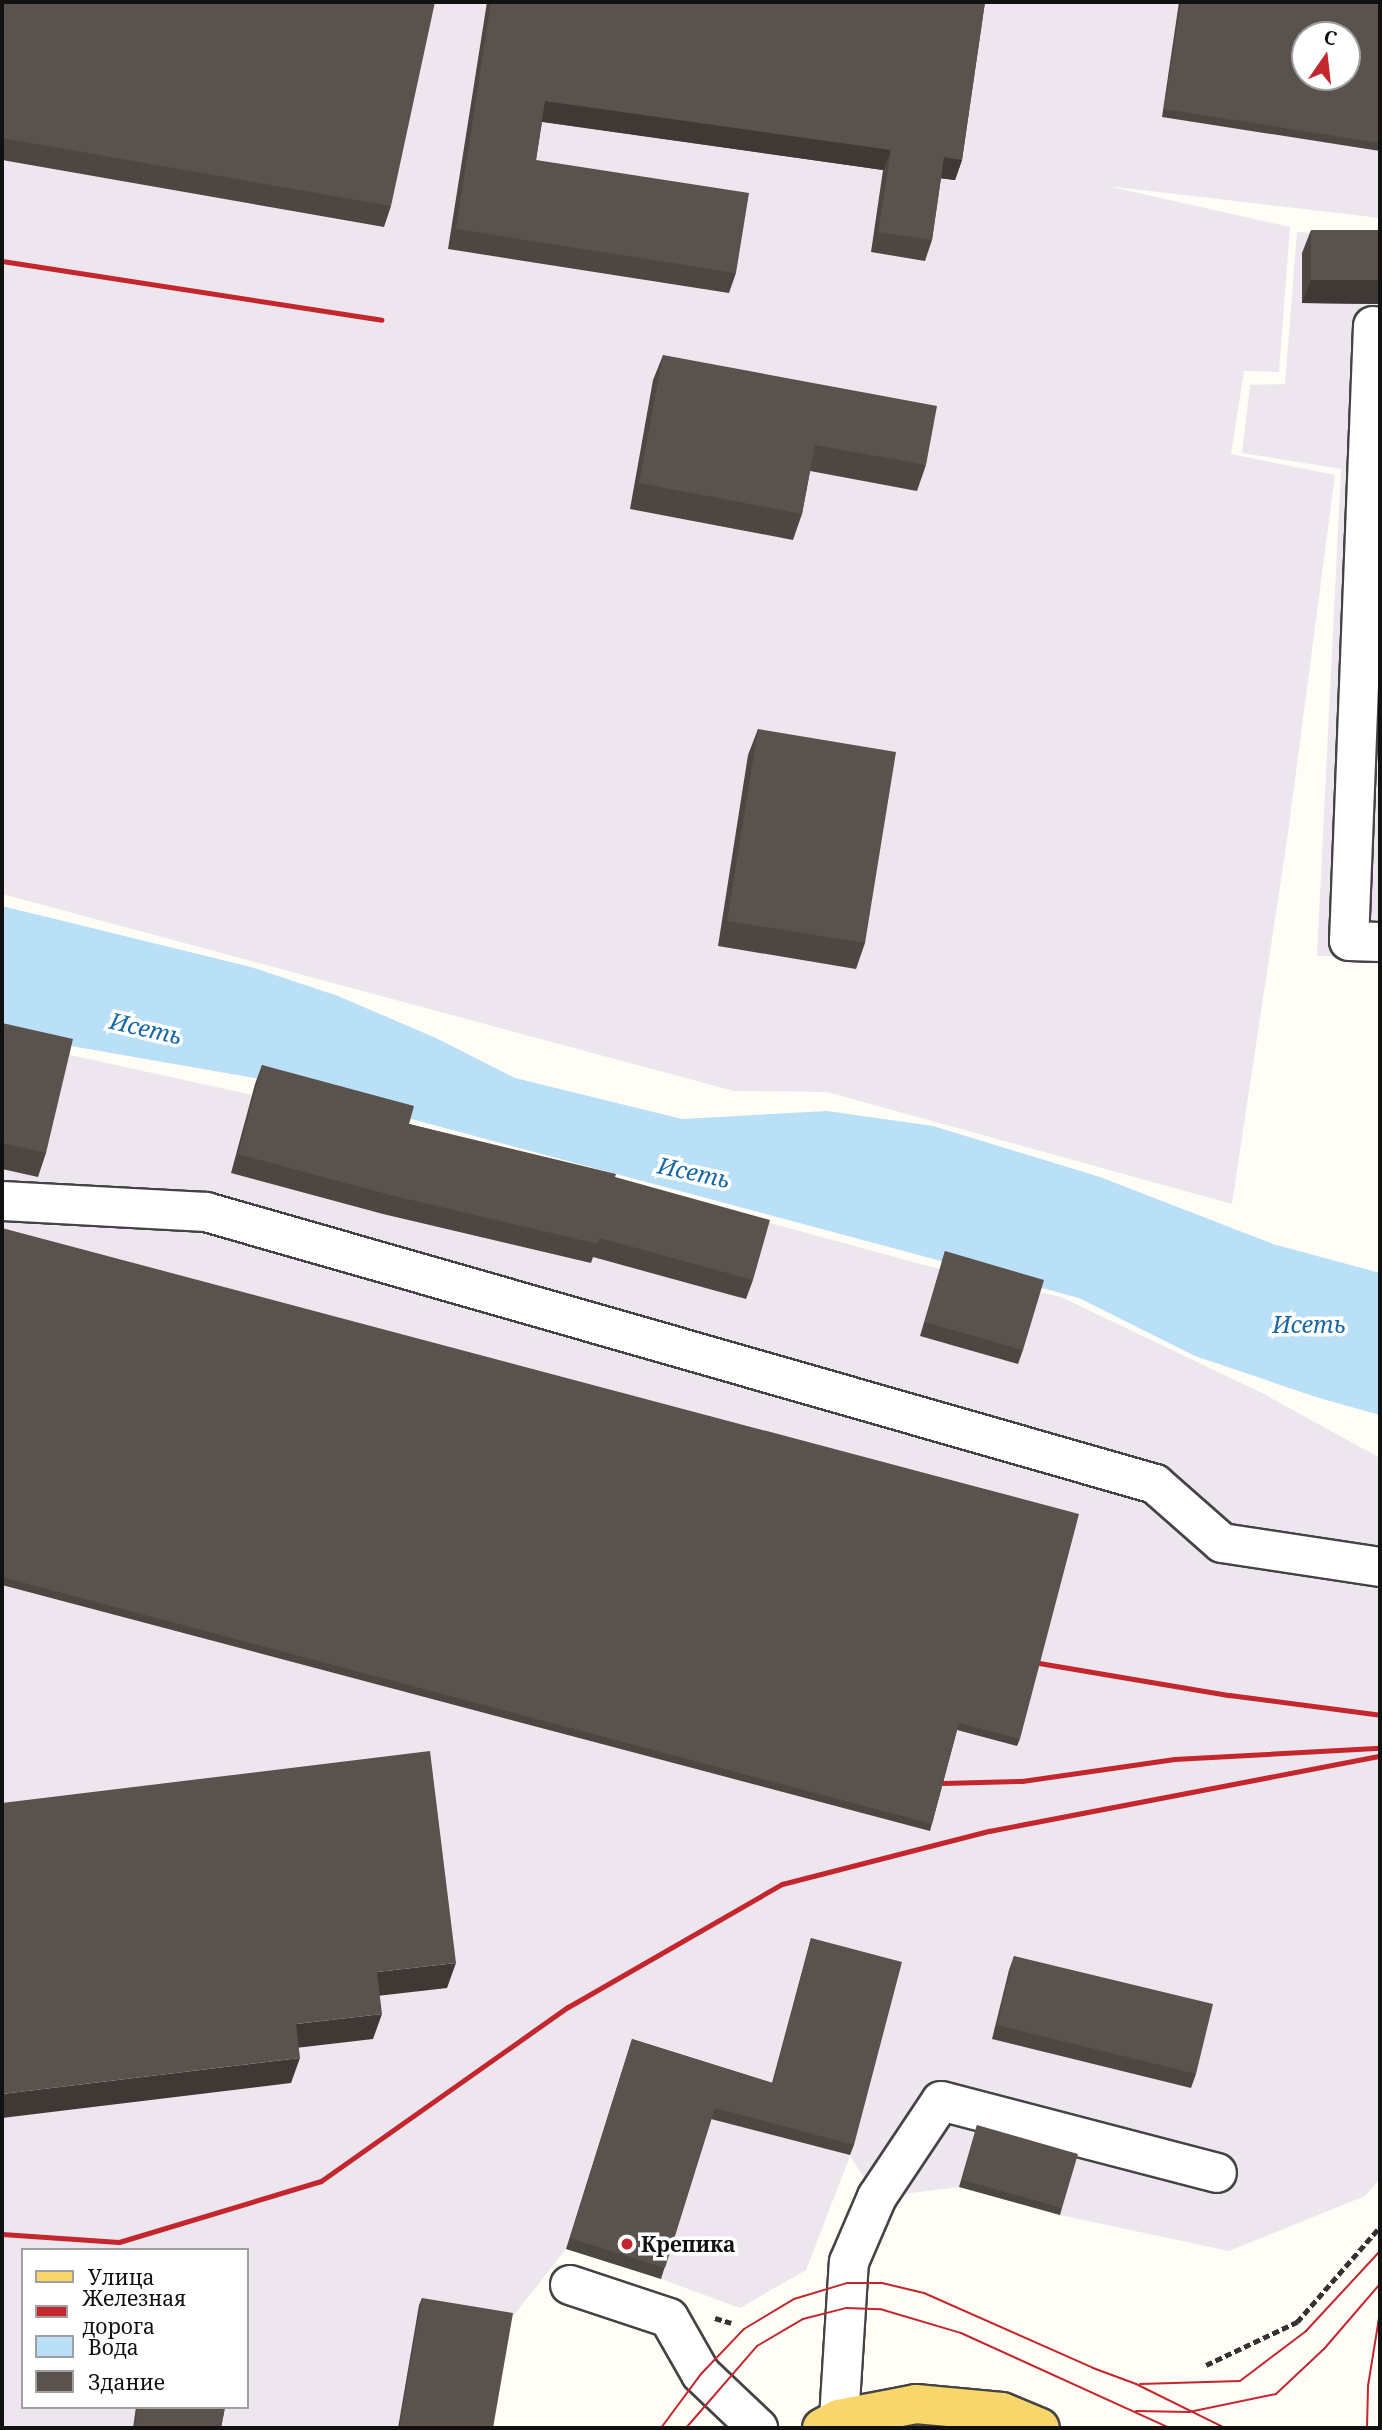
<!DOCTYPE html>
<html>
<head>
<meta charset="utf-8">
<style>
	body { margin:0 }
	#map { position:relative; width:1382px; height:2430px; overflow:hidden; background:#fffdf5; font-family:"Noto Serif",serif }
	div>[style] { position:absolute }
	.industrial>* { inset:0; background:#eee6ef }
	.water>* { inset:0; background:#b9e0f7 }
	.path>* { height:4.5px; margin-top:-2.25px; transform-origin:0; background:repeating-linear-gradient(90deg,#333 0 7px,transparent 0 10.5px) }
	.roads { filter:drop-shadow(2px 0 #444) drop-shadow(-2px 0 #444) drop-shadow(0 2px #444) drop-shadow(0 -2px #444) }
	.minor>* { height:38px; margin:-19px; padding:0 19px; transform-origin:19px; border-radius:19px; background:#fff }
	.major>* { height:38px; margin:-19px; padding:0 19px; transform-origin:19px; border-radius:19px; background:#f9d66b }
	.tram>* { height:2px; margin:-1px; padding:0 1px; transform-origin:1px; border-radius:1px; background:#c4262e }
	.rail>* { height:5px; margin:-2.5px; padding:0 2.5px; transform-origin:2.5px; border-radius:2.5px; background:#c4262e }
	.wall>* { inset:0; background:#4d4742 }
	.shaded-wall>* { inset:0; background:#3f3936 }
	.building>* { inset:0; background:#5a524d }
	.dots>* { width:19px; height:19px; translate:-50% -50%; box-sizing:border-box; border:4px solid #fff; border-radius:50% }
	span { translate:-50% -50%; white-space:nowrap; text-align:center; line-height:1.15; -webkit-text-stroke:7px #fff; paint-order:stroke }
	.poi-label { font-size:21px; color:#111; font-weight:700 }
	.left { translate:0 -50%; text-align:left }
	.water-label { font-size:23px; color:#1768a6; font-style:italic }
	.frame { position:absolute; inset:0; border:4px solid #111; pointer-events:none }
	.legend { position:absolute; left:21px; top:2248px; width:228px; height:161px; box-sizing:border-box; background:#fff; border:2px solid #a0a0a0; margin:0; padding:9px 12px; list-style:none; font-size:21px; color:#111 }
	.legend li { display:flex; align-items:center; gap:14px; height:35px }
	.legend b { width:35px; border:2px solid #a0a0a0 }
	.north { position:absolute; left:1291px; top:21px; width:70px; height:70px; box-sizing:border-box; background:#fff; border:2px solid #a0a0a0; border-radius:50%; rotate:14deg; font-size:19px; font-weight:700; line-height:28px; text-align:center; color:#111 }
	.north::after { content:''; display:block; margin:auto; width:24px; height:32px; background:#c4262e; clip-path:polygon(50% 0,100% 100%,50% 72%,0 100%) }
</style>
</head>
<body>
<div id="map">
	<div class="industrial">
		<div style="clip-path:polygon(evenodd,2px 2px,1380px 2px,1380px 218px,1107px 186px,1290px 227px,1279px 372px,1244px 371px,1231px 454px,1335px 475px,1288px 833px,1232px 1204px,827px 1092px,734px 1091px,2px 894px,2px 2px,1305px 35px,1347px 35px,1347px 77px,1305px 77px,1305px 35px)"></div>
		<div style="clip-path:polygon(1297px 232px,1380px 236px,1380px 958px,1317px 956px,1341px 469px,1242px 453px,1250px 385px,1285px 384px)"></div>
		<div style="clip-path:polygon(evenodd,2px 1040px,494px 1148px,928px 1266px,1061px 1297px,1262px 1393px,1380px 1458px,1380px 2179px,1365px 2196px,1229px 2251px,1060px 2215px,960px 2187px,877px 2197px,850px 2156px,806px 2270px,740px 2308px,661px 2279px,566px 2249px,510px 2320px,491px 2428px,2px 2428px,2px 1040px,23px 2250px,247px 2250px,247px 2407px,23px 2407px,23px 2250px)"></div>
	</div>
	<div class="water">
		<div style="clip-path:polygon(2px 906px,251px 967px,338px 996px,436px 1038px,515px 1078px,682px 1119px,827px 1111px,933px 1126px,1100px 1177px,1273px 1244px,1380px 1273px,1380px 1415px,1319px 1398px,1195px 1356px,1079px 1298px,266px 1080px,2px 1034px)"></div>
	</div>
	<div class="path">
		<div style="left:715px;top:2318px;width:17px;rotate:17deg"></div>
		<div style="left:1206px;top:2365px;width:101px;rotate:-25.3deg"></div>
		<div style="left:1297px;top:2322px;width:126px;rotate:-48.9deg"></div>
	</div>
	<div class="roads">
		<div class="minor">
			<div style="left:1373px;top:326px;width:615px;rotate:92.23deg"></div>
			<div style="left:1349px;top:941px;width:31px;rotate:2deg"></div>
			<div style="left:2px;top:1201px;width:204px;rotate:3.1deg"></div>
			<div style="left:206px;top:1212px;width:987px;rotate:15.99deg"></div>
			<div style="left:1155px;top:1484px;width:89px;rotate:41.4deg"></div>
			<div style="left:1222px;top:1543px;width:160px;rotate:8.6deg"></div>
			<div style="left:570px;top:2285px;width:104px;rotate:18.4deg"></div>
			<div style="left:669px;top:2318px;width:64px;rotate:60.3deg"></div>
			<div style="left:701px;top:2374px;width:79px;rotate:43.5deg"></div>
			<div style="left:839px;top:2419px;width:157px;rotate:-86.4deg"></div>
			<div style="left:849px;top:2262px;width:71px;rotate:-66.7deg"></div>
			<div style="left:877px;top:2197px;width:115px;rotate:-56.3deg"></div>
			<div style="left:941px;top:2101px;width:285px;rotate:14.6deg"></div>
		</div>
		<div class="major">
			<div style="left:822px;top:2428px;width:19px;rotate:-28deg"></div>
			<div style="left:839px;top:2419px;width:78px;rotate:-11deg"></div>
			<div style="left:916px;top:2404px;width:86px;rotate:5.3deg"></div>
			<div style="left:1002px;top:2412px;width:41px;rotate:22.8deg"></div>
		</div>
	</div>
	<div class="tram">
		<div style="left:1140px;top:2384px;width:100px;rotate:-1.7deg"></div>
		<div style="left:1240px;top:2381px;width:83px;rotate:-37.1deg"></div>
		<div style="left:1306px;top:2331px;width:109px;rotate:-47.2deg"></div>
		<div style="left:1136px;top:2411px;width:53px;rotate:1.1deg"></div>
		<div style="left:1189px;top:2412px;width:89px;rotate:-11.7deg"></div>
		<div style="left:1276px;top:2394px;width:66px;rotate:-43.2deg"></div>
		<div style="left:1324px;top:2349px;width:86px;rotate:-49.3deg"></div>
		<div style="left:661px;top:2428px;width:67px;rotate:-53.5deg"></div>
		<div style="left:701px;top:2374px;width:62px;rotate:-46.3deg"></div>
		<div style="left:744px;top:2329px;width:58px;rotate:-31deg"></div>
		<div style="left:794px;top:2299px;width:55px;rotate:-16.8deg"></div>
		<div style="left:847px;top:2283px;width:35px"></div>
		<div style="left:882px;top:2283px;width:43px;rotate:13.4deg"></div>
		<div style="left:924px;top:2293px;width:185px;rotate:23.9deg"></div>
		<div style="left:1093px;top:2368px;width:46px;rotate:20.4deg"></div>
		<div style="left:1136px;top:2384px;width:99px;rotate:26.3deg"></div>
		<div style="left:686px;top:2428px;width:108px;rotate:-49.1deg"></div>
		<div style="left:757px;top:2346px;width:53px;rotate:-30.4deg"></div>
		<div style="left:803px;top:2319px;width:44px;rotate:-14.3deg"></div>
		<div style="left:846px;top:2308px;width:34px;rotate:2deg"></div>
		<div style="left:880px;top:2309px;width:84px;rotate:16.5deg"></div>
		<div style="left:961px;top:2333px;width:229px;rotate:24.5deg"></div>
		<div style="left:1367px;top:2428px;width:42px;rotate:-88.6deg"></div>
		<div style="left:1368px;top:2386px;width:75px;rotate:-80.8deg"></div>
	</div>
	<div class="rail">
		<div style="left:2px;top:261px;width:384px;rotate:8.8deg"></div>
		<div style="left:1039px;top:1663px;width:193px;rotate:9.6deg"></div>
		<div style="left:1229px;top:1695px;width:152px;rotate:7.5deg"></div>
		<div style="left:943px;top:1783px;width:79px;rotate:-1.5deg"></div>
		<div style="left:1022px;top:1781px;width:154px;rotate:-8.2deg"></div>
		<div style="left:1174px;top:1759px;width:206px;rotate:-3.1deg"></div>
		<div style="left:2px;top:2234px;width:117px;rotate:3.9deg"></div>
		<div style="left:119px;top:2242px;width:211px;rotate:-16.8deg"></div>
		<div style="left:321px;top:2181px;width:302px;rotate:-35.2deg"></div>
		<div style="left:568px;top:2007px;width:247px;rotate:-29.9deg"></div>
		<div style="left:782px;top:1884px;width:214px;rotate:-14.4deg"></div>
		<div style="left:989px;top:1831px;width:398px;rotate:-10.9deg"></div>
	</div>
	<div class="wall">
		<div style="clip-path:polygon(2px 2px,391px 206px,384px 227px,2px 160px)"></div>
		<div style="clip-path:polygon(487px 2px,985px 2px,962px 160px,955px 180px,941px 178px,932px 240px,925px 261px,871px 252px,883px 170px,542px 122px,536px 160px,736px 273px,729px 293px,448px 249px)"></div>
		<div style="clip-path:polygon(1179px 2px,1380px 2px,1380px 151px,1162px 117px)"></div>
		<div style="clip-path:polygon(1311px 230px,1380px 230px,1380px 304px,1302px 303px,1302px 253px)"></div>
		<div style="clip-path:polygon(663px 355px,926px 465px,917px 491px,810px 471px,802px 514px,793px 540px,630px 509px,653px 380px)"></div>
		<div style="clip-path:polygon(1380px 701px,1380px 920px,1378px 920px,1378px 768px)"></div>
		<div style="clip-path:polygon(758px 729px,865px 943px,856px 969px,718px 946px,748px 755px)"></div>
		<div style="clip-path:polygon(2px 1023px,46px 1153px,38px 1177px,2px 1169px)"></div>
		<div style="clip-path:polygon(262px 1065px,409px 1124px,615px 1177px,753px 1280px,746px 1299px,593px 1257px,591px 1263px,383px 1214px,231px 1173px,255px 1084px)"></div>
		<div style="clip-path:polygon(2px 1228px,1020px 1739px,1017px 1746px,957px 1730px,930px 1831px,2px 1585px)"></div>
		<div style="clip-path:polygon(945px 1251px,1023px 1350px,1018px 1364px,920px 1336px)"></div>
		<div style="clip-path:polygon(811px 1938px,854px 2145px,850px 2155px,711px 2119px,661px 2279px,566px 2249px,632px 2039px,772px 2083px,808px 1949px)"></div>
		<div style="clip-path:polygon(1014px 1956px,1196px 2074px,1191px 2088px,992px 2039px,1009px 1970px)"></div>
		<div style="clip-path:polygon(977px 2125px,1062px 2208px,1060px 2215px,959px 2187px)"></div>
		<div style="clip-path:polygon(422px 2298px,493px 2428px,398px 2428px,419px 2305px)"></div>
		<div style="clip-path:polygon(136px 2407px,225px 2407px,221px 2428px,133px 2428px)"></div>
	</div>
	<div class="shaded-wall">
		<div style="clip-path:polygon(545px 101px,891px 150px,883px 170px,538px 121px)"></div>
		<div style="clip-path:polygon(944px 157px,962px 160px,955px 180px,937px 178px)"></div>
		<div style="clip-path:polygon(1311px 280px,1380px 280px,1380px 304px,1302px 303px)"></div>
		<div style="clip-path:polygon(456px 1963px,447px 1988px,368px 1997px,377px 1972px)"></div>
		<div style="clip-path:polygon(382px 2014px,373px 2039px,287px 2049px,296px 2024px)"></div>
		<div style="clip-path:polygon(300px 2058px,291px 2083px,2px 2118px,2px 2094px)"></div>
	</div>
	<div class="building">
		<div style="clip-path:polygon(2px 2px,435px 2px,391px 206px,2px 138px)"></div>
		<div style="clip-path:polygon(491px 2px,985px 2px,962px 160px,944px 157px,932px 240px,878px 232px,891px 150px,545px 101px,536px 160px,749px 193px,736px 273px,456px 229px)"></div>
		<div style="clip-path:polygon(evenodd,1181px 2px,1380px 2px,1380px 143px,1164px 109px,1181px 2px,1305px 35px,1347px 35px,1347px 77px,1305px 77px,1305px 35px)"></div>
		<div style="clip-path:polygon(1311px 230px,1380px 230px,1380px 280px,1311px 280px)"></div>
		<div style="clip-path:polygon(663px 355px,937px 406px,926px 465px,815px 445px,802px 514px,639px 483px)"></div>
		<div style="clip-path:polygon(758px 729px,896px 752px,865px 943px,727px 921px)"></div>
		<div style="clip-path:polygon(2px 1023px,73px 1039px,46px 1153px,2px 1143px)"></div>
		<div style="clip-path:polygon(262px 1065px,414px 1106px,409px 1124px,616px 1174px,615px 1177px,770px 1220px,753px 1280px,600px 1238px,598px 1244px,390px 1195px,238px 1154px)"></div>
		<div style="clip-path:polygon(2px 1228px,1079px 1514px,1020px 1739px,959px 1723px,932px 1824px,2px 1577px)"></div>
		<div style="clip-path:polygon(945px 1251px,1044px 1280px,1023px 1350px,925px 1322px)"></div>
		<div style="clip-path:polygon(430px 1751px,456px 1963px,377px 1972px,382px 2014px,296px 2024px,300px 2058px,2px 2094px,2px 1803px)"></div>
		<div style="clip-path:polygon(811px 1938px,902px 1962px,854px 2145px,715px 2108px,665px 2268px,570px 2238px,632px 2039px,773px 2083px)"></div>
		<div style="clip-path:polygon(1014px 1956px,1213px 2004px,1196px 2074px,997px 2025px)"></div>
		<div style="clip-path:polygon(977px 2125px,1078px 2154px,1062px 2208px,962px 2180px)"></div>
		<div style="clip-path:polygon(422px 2298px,513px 2313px,493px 2428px,399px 2428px)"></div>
		<div style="clip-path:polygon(138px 2407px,225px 2407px,221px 2428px,134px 2428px)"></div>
	</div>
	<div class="dots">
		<div style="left:627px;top:2244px;background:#c4262e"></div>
	</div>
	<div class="poi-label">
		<span class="left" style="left:641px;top:2244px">Крепика</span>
	</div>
	<div class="water-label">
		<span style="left:146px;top:1028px;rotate:13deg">Исеть</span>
		<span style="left:694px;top:1172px;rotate:12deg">Исеть</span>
		<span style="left:1309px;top:1324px">Исеть</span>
	</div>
	<div class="frame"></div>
	<ul class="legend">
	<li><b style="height:9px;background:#f9d66b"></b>Улица</li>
	<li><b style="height:9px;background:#c4262e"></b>Железная дорога</li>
	<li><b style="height:19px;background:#b9e0f7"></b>Вода</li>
	<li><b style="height:19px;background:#5a524d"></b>Здание</li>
	</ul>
	<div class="north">С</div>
</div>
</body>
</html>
